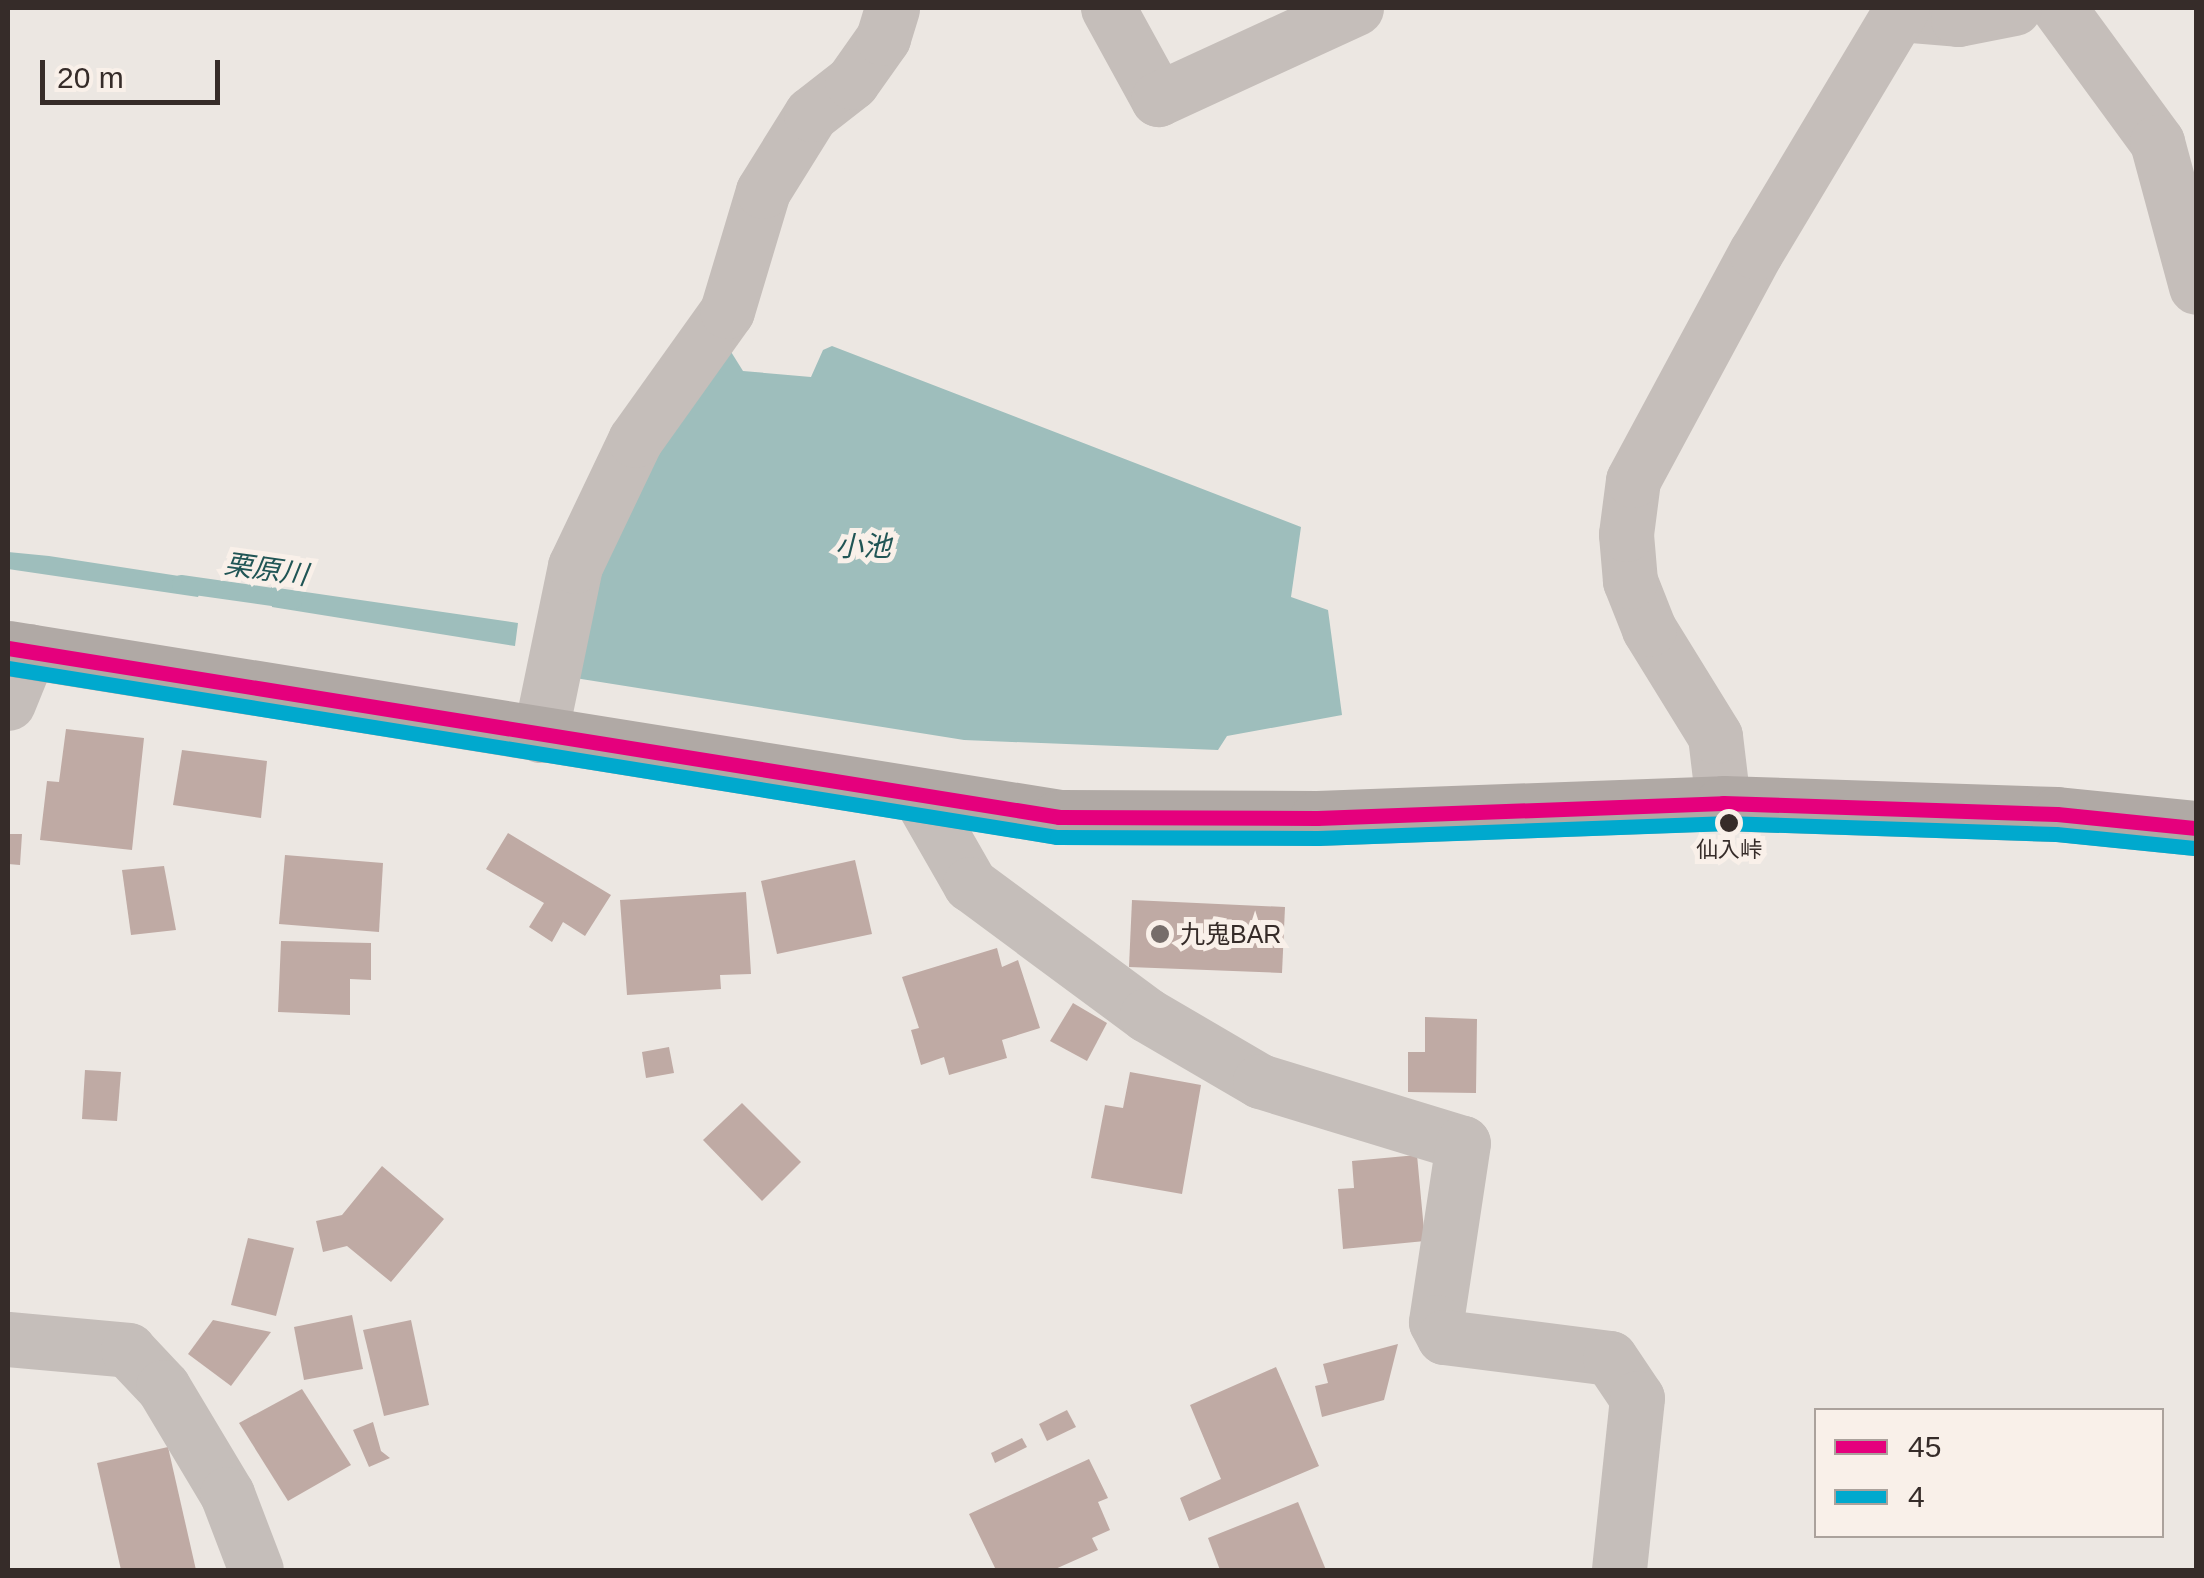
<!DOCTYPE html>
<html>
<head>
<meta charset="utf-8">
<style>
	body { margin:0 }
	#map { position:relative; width:2204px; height:1578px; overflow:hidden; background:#ece7e2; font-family:Helvetica,"Noto Sans JP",sans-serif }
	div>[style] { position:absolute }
	.water>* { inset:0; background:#9ebebc }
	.stream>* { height:18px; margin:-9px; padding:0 9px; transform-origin:9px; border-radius:9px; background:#9ebebc }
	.building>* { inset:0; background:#bfaaa4 }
	.minor>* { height:55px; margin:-27.5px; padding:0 27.5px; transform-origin:27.5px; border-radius:27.5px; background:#c5beba }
	.tertiary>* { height:55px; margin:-27.5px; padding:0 27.5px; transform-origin:27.5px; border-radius:27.5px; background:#c5beba }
	.trunk>* { height:55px; margin:-27.5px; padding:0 27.5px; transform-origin:27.5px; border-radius:27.5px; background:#b0a9a5 }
	.bus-1>* { height:15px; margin:-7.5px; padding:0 7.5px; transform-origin:7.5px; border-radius:7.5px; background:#e5007d }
	.bus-2>* { height:15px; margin:-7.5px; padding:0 7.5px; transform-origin:7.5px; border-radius:7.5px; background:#00a9ce }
	.dots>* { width:28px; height:28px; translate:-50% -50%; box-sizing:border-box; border:5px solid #f9f0e9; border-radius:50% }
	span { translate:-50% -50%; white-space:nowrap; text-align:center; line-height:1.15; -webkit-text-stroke:10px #f9f0e9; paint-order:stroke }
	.bus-label { font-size:22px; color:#362c29 }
	.poi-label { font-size:25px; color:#362c29 }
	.left { translate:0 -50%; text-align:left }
	.water-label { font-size:28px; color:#205555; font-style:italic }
	.frame { position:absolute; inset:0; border:10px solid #362c29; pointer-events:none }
	.legend { position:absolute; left:1814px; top:1408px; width:350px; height:130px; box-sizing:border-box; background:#f9f0e9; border:2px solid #aba29c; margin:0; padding:12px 18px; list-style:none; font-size:30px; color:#362c29 }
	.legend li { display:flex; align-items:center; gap:20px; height:50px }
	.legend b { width:50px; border:2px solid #aba29c }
	.scale { position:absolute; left:40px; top:60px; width:180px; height:45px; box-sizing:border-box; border:5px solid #362c29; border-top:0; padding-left:12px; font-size:30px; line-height:35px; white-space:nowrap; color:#362c29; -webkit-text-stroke:8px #f9f0e9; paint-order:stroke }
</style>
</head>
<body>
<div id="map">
	<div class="water">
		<div style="clip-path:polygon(832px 346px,1301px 527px,1291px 597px,1328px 610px,1342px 715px,1227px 736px,1218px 750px,964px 740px,575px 678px,604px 525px,728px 347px,743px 371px,811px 377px,823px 350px)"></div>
		<div style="clip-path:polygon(8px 552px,49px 556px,205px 580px,198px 597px,8px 569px)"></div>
		<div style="clip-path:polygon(271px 587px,518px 623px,515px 646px,272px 607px)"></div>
	</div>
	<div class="stream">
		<div style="left:181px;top:584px;width:114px;rotate:8.1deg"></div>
	</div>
	<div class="building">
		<div style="clip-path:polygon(66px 729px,144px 738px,132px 850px,40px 840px,47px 781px,59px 782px)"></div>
		<div style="clip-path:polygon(182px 750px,267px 761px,261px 818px,173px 805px)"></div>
		<div style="clip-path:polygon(508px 833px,611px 895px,585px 936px,563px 922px,552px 942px,529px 927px,544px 903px,486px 869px)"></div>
		<div style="clip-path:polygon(8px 834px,22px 834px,20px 865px,8px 864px)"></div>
		<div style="clip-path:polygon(285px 855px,383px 863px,379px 932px,279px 924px)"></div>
		<div style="clip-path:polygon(855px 860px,872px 934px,777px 954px,761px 881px)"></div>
		<div style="clip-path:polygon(164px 866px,176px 930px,131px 935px,122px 870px)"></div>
		<div style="clip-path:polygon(746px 892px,751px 974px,720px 975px,721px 989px,627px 995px,620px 900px)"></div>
		<div style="clip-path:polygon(1132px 900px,1285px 907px,1282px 973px,1129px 967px)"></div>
		<div style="clip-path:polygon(281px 941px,371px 943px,371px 980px,350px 979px,350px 1015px,278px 1012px)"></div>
		<div style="clip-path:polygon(997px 948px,1002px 967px,1018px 960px,1040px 1028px,1002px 1040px,1007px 1058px,949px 1075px,944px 1057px,921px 1065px,911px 1030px,919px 1028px,902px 977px)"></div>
		<div style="clip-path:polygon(1073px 1003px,1107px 1023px,1087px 1061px,1050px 1041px)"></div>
		<div style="clip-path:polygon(1425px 1017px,1477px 1019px,1476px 1093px,1408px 1092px,1408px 1052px,1425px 1052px)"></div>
		<div style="clip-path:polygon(669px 1047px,674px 1073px,646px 1078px,642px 1052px)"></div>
		<div style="clip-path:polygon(85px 1070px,121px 1072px,117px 1121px,82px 1119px)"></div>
		<div style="clip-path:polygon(1130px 1072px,1201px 1085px,1182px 1194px,1091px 1178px,1105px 1105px,1123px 1108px)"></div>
		<div style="clip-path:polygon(742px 1103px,801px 1162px,762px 1201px,703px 1140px)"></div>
		<div style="clip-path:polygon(1417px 1155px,1425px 1241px,1343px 1249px,1338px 1189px,1354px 1188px,1352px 1161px)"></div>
		<div style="clip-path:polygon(382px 1166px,444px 1219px,391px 1282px,347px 1246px,323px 1252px,316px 1221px,342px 1215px)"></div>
		<div style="clip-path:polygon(248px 1238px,294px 1248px,276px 1316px,231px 1305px)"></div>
		<div style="clip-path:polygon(352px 1315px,363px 1369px,304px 1380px,294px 1327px)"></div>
		<div style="clip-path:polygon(213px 1320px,271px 1332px,231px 1386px,188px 1354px)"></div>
		<div style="clip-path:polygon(411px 1320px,429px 1405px,384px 1416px,363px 1330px)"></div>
		<div style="clip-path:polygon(1398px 1344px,1384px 1400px,1322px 1417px,1315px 1386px,1328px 1383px,1323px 1364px)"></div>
		<div style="clip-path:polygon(1276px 1367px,1319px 1466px,1189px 1521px,1180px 1498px,1221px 1479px,1190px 1405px)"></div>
		<div style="clip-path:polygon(302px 1389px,351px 1465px,288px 1501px,239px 1423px)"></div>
		<div style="clip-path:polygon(1067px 1410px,1076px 1427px,1047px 1441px,1039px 1424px)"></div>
		<div style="clip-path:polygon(373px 1422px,381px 1451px,390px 1458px,369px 1467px,353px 1430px)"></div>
		<div style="clip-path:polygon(1022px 1438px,1027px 1447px,995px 1463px,991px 1453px)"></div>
		<div style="clip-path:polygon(168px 1447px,196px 1570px,121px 1570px,97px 1463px)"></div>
		<div style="clip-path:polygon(1089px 1459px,1108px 1498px,1098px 1502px,1110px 1530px,1092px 1538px,1098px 1550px,1053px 1570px,996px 1570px,969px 1514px)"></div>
		<div style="clip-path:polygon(1298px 1502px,1326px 1570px,1220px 1570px,1208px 1538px)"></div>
	</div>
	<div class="minor">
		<div style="left:1108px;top:8px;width:104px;rotate:61.2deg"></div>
		<div style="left:1158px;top:99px;width:218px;rotate:-24.7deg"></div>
		<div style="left:2059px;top:8px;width:166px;rotate:53.8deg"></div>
		<div style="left:2157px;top:142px;width:150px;rotate:74.9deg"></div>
		<div style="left:1900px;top:14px;width:58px;rotate:4.9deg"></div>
		<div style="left:1958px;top:19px;width:57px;rotate:-11.1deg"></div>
		<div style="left:8px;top:703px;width:56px;rotate:-68deg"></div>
		<div style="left:540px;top:735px;width:173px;rotate:-78.3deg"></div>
		<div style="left:575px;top:566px;width:140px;rotate:-64.5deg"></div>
		<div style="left:635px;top:440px;width:158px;rotate:-54.5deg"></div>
		<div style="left:727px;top:311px;width:125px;rotate:-73.3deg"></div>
		<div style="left:763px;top:191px;width:91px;rotate:-58.1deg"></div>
		<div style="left:811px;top:114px;width:52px;rotate:-38deg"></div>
		<div style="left:852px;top:82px;width:54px;rotate:-54.8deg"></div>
		<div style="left:883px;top:38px;width:31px;rotate:-73deg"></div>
		<div style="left:919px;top:795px;width:103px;rotate:60.2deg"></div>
		<div style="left:970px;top:884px;width:220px;rotate:36.5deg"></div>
		<div style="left:1147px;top:1015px;width:131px;rotate:30.3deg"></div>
		<div style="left:1260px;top:1081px;width:212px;rotate:17deg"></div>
		<div style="left:1463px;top:1143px;width:181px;rotate:98.6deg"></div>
		<div style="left:1436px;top:1322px;width:17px;rotate:62deg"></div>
		<div style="left:1444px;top:1337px;width:167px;rotate:7.2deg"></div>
		<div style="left:1610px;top:1358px;width:48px;rotate:56deg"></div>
		<div style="left:1637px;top:1398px;width:173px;rotate:96deg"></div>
		<div style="left:8px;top:1339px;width:121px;rotate:5.2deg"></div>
		<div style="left:128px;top:1350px;width:51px;rotate:46.6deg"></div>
		<div style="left:163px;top:1387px;width:125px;rotate:59.1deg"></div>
		<div style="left:227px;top:1494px;width:81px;rotate:69.1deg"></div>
	</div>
	<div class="tertiary">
		<div style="left:1723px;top:803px;width:67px;rotate:-96.8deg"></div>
		<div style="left:1715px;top:736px;width:126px;rotate:-121.7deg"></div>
		<div style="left:1649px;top:629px;width:52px;rotate:-111.6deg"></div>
		<div style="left:1630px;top:581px;width:47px;rotate:-94.9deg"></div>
		<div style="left:1626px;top:534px;width:54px;rotate:-82.6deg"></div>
		<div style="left:1633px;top:480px;width:259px;rotate:-61.7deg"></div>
		<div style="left:1756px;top:252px;width:284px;rotate:-59.1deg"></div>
	</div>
	<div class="trunk">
		<div style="left:8px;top:648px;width:1065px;rotate:9.13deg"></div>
		<div style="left:1059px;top:817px;width:258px;rotate:0.2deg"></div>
		<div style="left:1317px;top:818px;width:406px;rotate:-2.1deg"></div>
		<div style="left:1723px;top:803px;width:334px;rotate:1.9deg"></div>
		<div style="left:2057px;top:814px;width:140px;rotate:5.8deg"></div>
	</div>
	<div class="bus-1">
		<div style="left:8px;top:648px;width:1065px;rotate:9.13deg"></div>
		<div style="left:1059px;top:817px;width:258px;rotate:0.2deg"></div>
		<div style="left:1317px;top:818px;width:406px;rotate:-2.1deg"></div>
		<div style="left:1723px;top:803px;width:334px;rotate:1.9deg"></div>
		<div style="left:2057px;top:814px;width:140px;rotate:5.8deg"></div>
	</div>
	<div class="bus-2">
		<div style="left:8px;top:668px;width:1063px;rotate:9.15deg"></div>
		<div style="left:1057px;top:837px;width:261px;rotate:0.2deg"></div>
		<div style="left:1318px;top:838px;width:405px;rotate:-2.1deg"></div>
		<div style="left:1723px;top:823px;width:333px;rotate:1.9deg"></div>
		<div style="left:2056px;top:834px;width:139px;rotate:5.8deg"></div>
	</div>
	<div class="dots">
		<div style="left:1729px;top:823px;background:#362c29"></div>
		<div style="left:1160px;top:934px;background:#766d6a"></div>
	</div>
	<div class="bus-label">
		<span style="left:1729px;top:850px">仙入峠</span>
	</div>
	<div class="poi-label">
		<span class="left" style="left:1180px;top:934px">九鬼BAR</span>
	</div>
	<div class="water-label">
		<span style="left:863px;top:547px">小池</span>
		<span style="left:266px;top:570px;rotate:8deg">栗原川</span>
	</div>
	<div class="frame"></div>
	<ul class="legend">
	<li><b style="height:12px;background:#e5007d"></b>45</li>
	<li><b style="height:12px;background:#00a9ce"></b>4</li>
	</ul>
	<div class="scale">20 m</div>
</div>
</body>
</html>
